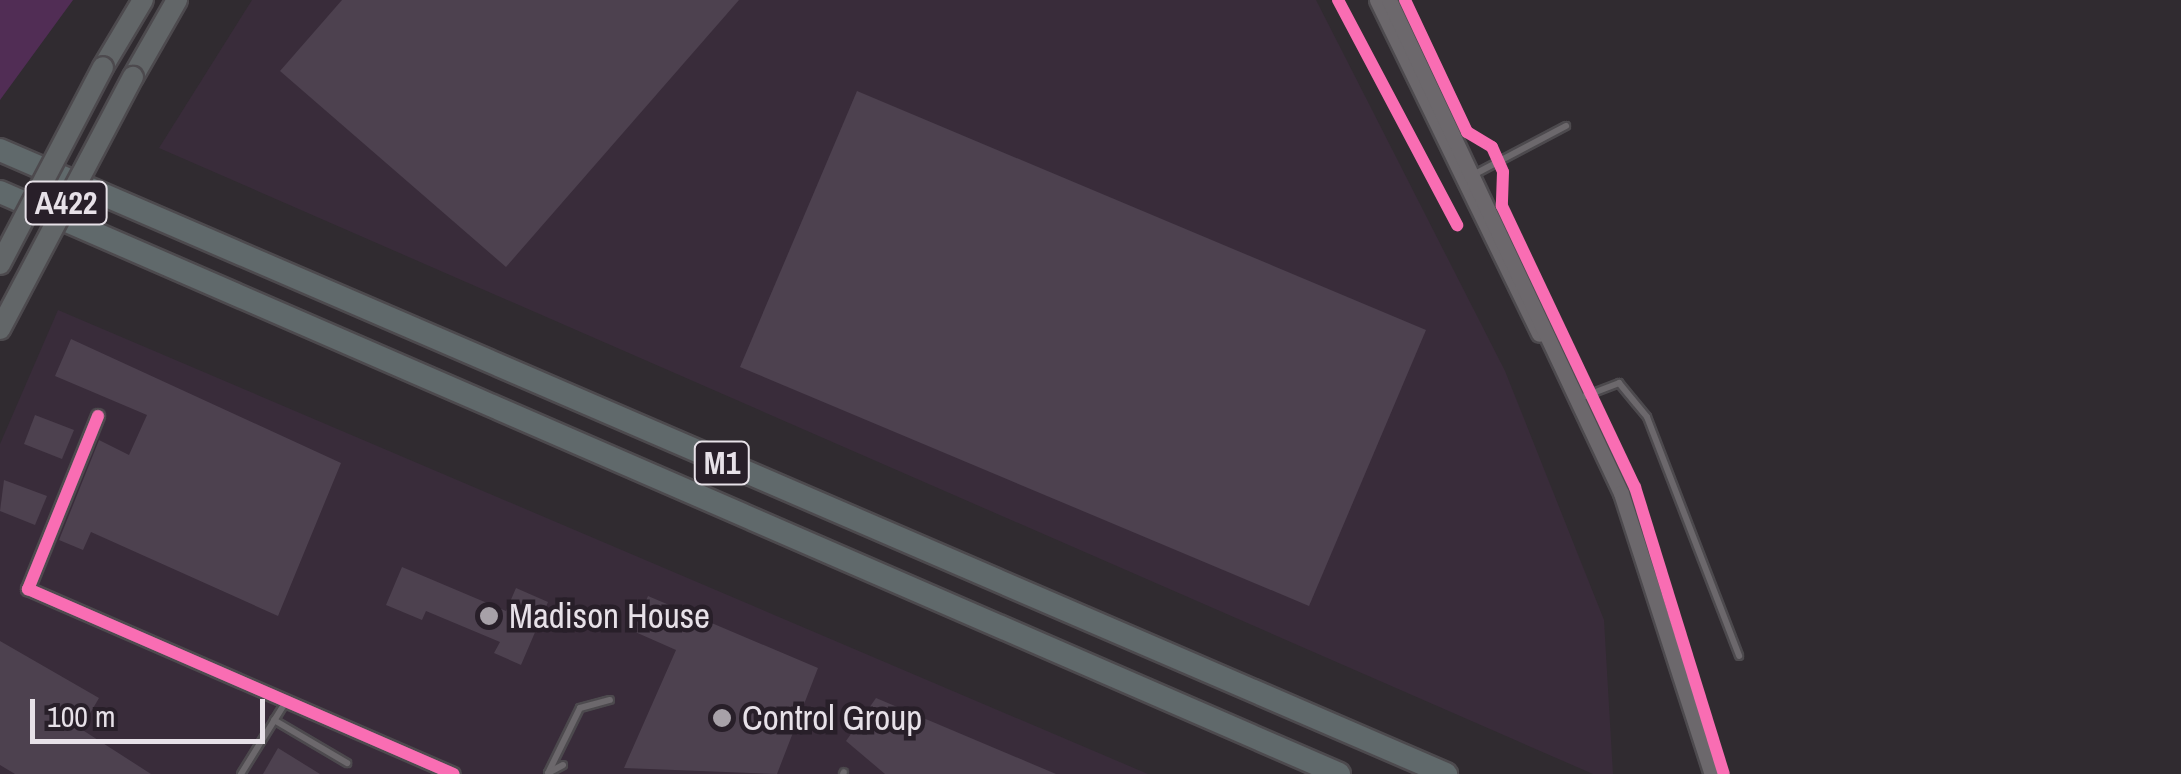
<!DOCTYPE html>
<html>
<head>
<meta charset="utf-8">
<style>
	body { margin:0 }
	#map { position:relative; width:2181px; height:774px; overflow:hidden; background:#302b30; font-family:"Archivo Narrow",sans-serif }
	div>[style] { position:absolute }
	.built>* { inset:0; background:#392c3a }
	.green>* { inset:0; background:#512d55 }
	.building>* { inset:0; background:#4d414f }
	.roads { filter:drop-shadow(2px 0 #4d4a4e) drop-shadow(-2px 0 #4d4a4e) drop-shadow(0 2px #4d4a4e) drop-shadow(0 -2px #4d4a4e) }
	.service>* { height:6px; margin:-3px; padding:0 3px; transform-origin:3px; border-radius:3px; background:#6c686c }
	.minor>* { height:12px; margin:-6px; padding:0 6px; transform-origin:6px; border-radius:6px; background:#6c686c }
	.tertiary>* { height:15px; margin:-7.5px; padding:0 7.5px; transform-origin:7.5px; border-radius:7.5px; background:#6c686c }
	.primary>* { height:20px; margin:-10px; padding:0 10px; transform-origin:10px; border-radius:10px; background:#626668 }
	.motorway>* { height:22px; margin:-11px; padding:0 11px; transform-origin:11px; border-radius:11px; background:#60696b }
	.bridges { filter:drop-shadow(2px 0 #4d4a4e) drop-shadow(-2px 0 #4d4a4e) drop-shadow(0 2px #4d4a4e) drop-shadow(0 -2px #4d4a4e) }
	.primary-bridge>* { height:20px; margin:-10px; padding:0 10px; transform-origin:10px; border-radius:10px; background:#626668 }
	.cycleway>* { height:12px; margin:-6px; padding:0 6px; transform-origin:6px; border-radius:6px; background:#f96db3 }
	.dots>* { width:28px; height:28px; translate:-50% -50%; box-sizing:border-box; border:5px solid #281f29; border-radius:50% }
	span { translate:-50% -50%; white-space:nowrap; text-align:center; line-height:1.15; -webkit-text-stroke:9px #281f29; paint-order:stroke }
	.shield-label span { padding:2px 8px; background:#281f29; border:2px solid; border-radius:8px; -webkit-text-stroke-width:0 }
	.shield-label { font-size:32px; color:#e7e1e8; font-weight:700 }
	.poi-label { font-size:35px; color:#e7e1e8 }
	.left { translate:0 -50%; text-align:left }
	.scale { position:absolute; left:30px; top:699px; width:235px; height:45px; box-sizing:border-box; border:5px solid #e7e1e8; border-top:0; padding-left:12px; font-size:30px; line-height:35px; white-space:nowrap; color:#e7e1e8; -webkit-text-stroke:8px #281f29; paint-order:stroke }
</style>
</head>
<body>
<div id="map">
	<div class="built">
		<div style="clip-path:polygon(252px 0,1316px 0,1505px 371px,1604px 620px,1613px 774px,1593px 774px,159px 148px)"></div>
		<div style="clip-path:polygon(58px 310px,1148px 774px,0 774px,0 444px)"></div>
	</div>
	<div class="green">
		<div style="clip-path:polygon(0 0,73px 0,0 100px)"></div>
	</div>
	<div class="building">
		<div style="clip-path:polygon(342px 0,739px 0,506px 267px,280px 71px)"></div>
		<div style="clip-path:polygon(857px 91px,1426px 330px,1309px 606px,740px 367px)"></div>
		<div style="clip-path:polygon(71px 339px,341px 463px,278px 616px,91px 532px,83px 550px,59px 540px,99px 440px,129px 455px,147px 415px,55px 376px)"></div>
		<div style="clip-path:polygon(35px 415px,74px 430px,62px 459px,24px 444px)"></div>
		<div style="clip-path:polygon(4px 480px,47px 496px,35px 525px,0 511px)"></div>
		<div style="clip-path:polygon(402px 567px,506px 611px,516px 588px,548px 602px,521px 665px,494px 653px,500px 642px,426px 611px,422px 620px,386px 605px)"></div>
		<div style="clip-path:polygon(648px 596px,818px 668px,777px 774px,624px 768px,676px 650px,633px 631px)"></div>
		<div style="clip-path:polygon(0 641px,99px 698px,81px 729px,151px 774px,15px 774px,0 765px)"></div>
		<div style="clip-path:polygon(876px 698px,1056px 774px,885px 774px,846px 741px)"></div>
		<div style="clip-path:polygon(278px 748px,320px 774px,263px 774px)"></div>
	</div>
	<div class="roads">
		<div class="service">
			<div style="left:1475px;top:174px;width:103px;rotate:-27.8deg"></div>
			<div style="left:1580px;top:398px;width:42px;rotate:-21deg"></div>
			<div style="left:1619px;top:383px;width:44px;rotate:50.5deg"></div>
			<div style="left:1647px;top:417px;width:256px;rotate:68.9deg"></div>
			<div style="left:274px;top:720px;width:85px;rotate:30.5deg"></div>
			<div style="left:549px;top:771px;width:70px;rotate:-63.8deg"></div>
			<div style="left:580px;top:708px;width:31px;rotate:-15deg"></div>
			<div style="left:548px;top:773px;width:17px;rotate:-28deg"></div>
			<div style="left:241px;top:774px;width:84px;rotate:-58.2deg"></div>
			<div style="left:843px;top:774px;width:2px;rotate:-63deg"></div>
		</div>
		<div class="minor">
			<div style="left:98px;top:416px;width:187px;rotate:112deg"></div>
			<div style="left:28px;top:589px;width:464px;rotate:23.5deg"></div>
		</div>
		<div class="tertiary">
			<div style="left:1377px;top:0;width:371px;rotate:64.1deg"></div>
			<div style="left:1389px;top:0;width:545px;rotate:64.8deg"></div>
			<div style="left:1621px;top:493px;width:295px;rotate:72.1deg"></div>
		</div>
		<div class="primary">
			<div style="left:103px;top:67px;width:78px;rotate:-59.2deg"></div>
			<div style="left:133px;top:77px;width:89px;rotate:-60.3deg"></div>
		</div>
		<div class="motorway">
			<div style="left:0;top:150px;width:1575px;rotate:23.34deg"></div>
			<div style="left:0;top:192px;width:1460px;rotate:23.49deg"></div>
		</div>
	</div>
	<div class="bridges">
		<div class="primary-bridge">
			<div style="left:0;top:264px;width:222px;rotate:-62.4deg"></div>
			<div style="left:0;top:329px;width:285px;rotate:-62.2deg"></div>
		</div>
	</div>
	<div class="cycleway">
		<div style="left:1338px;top:0;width:255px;rotate:62.1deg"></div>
		<div style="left:1405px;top:0;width:146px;rotate:64.8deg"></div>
		<div style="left:1467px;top:132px;width:29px;rotate:31deg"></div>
		<div style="left:1492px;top:147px;width:27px;rotate:66deg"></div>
		<div style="left:1503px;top:172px;width:34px;rotate:92deg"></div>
		<div style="left:1502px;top:206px;width:311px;rotate:64.7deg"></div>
		<div style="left:1635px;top:487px;width:300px;rotate:72.8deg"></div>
		<div style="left:98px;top:416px;width:187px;rotate:112deg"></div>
		<div style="left:28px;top:589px;width:464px;rotate:23.5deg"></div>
	</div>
	<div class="dots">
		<div style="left:489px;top:616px;background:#a7a1a8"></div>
		<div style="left:722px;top:718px;background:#a7a1a8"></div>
	</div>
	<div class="shield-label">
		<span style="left:66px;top:203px">A422</span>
		<span style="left:722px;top:463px">M1</span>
	</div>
	<div class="poi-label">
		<span class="left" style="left:509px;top:616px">Madison House</span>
		<span class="left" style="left:742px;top:718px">Control Group</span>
	</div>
	<div class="scale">100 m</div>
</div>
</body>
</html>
